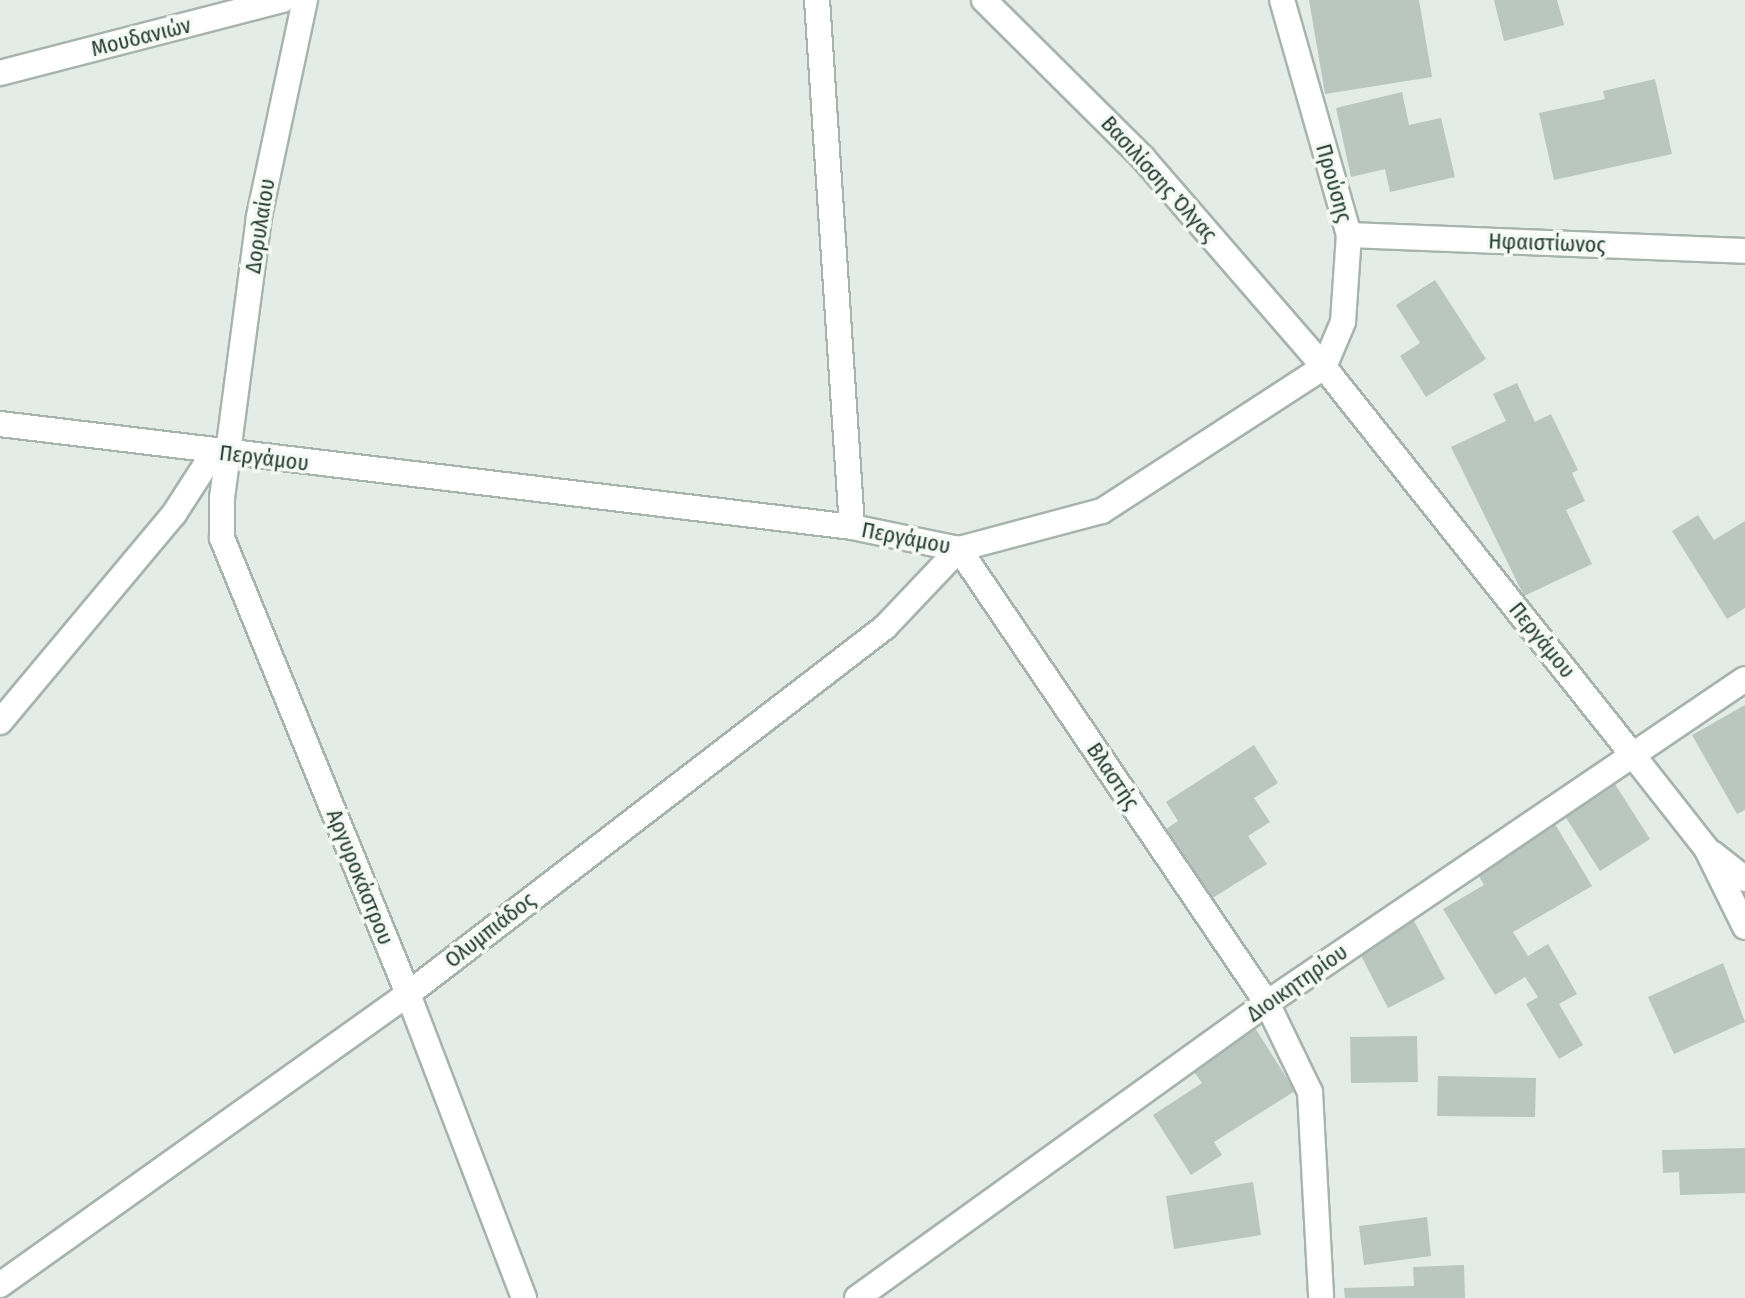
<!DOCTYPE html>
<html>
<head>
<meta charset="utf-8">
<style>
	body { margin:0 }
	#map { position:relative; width:1745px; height:1298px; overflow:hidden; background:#e4ece8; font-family:"Fira Sans Condensed",sans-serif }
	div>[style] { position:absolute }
	.building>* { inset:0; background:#bac6c0 }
	.roads { filter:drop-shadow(2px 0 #a7b4ae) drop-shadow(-2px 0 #a7b4ae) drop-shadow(0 2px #a7b4ae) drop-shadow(0 -2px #a7b4ae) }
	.street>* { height:24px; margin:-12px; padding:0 12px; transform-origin:12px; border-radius:12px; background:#fff }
	.secondary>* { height:24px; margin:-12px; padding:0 12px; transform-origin:12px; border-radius:12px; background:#fff }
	span { translate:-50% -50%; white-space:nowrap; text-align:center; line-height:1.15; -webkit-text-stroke:7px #f4f9f6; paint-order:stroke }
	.street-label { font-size:22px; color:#253c33 }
</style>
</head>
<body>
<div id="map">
	<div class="building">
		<div style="clip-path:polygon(1309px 0,1419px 0,1432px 77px,1325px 94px)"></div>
		<div style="clip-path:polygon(1494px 0,1557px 0,1564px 25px,1504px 41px)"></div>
		<div style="clip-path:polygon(1655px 79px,1672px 154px,1554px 180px,1539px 113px,1605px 99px,1603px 91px)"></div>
		<div style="clip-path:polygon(1402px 92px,1409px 125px,1441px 118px,1455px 177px,1390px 192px,1385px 169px,1351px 177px,1336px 108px)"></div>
		<div style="clip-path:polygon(1435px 280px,1486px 359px,1426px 397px,1400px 356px,1420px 343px,1396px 305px)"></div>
		<div style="clip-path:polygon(1517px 383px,1535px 422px,1551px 414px,1578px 470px,1572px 473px,1585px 501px,1566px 510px,1592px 564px,1524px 596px,1451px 447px,1506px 421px,1493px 394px)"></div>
		<div style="clip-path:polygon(1698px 515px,1714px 540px,1745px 521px,1745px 608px,1727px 619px,1672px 531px)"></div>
		<div style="clip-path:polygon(1745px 705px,1745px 810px,1737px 814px,1692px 735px)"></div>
		<div style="clip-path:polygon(1254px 745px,1278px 783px,1254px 798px,1270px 822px,1248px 836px,1267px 864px,1211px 899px,1166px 829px,1178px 821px,1166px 802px)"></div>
		<div style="clip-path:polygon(1613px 781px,1650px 839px,1600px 871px,1563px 813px)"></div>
		<div style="clip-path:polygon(1552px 819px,1592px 886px,1513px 932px,1528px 956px,1548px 944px,1577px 994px,1559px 1004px,1583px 1045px,1559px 1059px,1526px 1004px,1538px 997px,1525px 977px,1495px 995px,1443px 909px,1484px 885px,1473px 866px)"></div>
		<div style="clip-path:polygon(1412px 917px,1445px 979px,1388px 1008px,1356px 946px)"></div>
		<div style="clip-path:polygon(1723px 963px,1745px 1022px,1674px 1054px,1648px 997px)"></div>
		<div style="clip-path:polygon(1255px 1028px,1295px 1091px,1214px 1142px,1222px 1155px,1191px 1175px,1153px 1115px,1202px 1083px,1192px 1069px)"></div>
		<div style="clip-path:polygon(1417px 1036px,1418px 1082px,1351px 1083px,1350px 1037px)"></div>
		<div style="clip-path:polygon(1438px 1076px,1536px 1078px,1535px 1117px,1437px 1116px)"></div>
		<div style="clip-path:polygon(1745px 1148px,1745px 1193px,1680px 1195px,1679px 1172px,1663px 1173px,1662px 1150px)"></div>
		<div style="clip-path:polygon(1253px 1182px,1261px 1235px,1174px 1249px,1166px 1196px)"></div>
		<div style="clip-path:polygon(1427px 1217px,1431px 1256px,1364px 1265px,1359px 1226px)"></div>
		<div style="clip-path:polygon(1464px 1265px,1465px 1298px,1345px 1298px,1344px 1288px,1414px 1286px,1413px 1267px)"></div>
	</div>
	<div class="roads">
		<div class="street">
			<div style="left:305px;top:0;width:222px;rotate:102deg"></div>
			<div style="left:259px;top:217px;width:283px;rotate:97.5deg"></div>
			<div style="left:222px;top:498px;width:40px;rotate:90deg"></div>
			<div style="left:222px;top:538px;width:492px;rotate:67.8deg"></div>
			<div style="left:408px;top:994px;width:325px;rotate:69.1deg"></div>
			<div style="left:817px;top:0;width:528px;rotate:86.2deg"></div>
			<div style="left:984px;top:0;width:224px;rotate:44.8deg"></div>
			<div style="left:1143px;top:158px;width:276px;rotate:49.1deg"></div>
			<div style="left:1324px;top:367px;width:49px;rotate:-67.1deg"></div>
			<div style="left:1343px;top:322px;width:87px;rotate:-86.1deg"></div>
			<div style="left:1349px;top:235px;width:244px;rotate:-105.9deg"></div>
			<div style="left:0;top:73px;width:292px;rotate:-14.5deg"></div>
			<div style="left:1349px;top:235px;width:396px;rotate:2.3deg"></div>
			<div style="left:0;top:424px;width:858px;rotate:6.89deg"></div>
			<div style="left:852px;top:527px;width:109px;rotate:11.6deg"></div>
			<div style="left:959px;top:549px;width:148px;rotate:-14.9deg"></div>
			<div style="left:1102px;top:511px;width:265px;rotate:-33deg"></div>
			<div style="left:1324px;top:367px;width:495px;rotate:51.5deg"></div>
			<div style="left:0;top:722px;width:271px;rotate:-50.1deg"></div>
			<div style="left:174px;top:514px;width:74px;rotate:-57.2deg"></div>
			<div style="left:0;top:1285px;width:501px;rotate:-35.5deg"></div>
			<div style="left:408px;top:994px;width:602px;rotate:-37.57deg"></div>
			<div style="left:885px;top:627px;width:108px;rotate:-46.5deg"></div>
			<div style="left:959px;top:549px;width:549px;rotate:55.85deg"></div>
			<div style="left:1267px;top:1003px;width:99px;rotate:64.2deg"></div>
			<div style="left:1310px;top:1092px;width:206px;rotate:86.9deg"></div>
		</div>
		<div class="secondary">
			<div style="left:1632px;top:754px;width:120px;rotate:51.8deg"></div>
			<div style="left:1706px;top:848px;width:88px;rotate:63.7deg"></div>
			<div style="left:1712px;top:853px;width:42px;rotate:38.2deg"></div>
			<div style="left:857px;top:1298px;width:505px;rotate:-35.74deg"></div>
			<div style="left:1267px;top:1003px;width:577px;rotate:-34.13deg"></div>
		</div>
	</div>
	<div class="street-label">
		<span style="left:141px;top:37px;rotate:-14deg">Μουδανιών</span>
		<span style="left:1159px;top:179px;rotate:48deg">Βασιλίσσης Όλγας</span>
		<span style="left:1334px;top:183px;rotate:74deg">Προύσης</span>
		<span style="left:260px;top:226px;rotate:-81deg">Δορυλαίου</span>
		<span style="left:1547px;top:243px;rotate:2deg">Ηφαιστίωνος</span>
		<span style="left:264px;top:458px;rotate:7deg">Περγάμου</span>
		<span style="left:906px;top:538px;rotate:11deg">Περγάμου</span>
		<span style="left:1542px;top:640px;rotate:51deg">Περγάμου</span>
		<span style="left:1113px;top:776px;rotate:56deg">Βλαστής</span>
		<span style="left:360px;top:877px;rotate:68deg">Αργυροκάστρου</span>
		<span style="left:490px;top:930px;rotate:-38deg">Ολυμπιάδος</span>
		<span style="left:1297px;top:983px;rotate:-35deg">Διοικητηρίου</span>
	</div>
</div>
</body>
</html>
